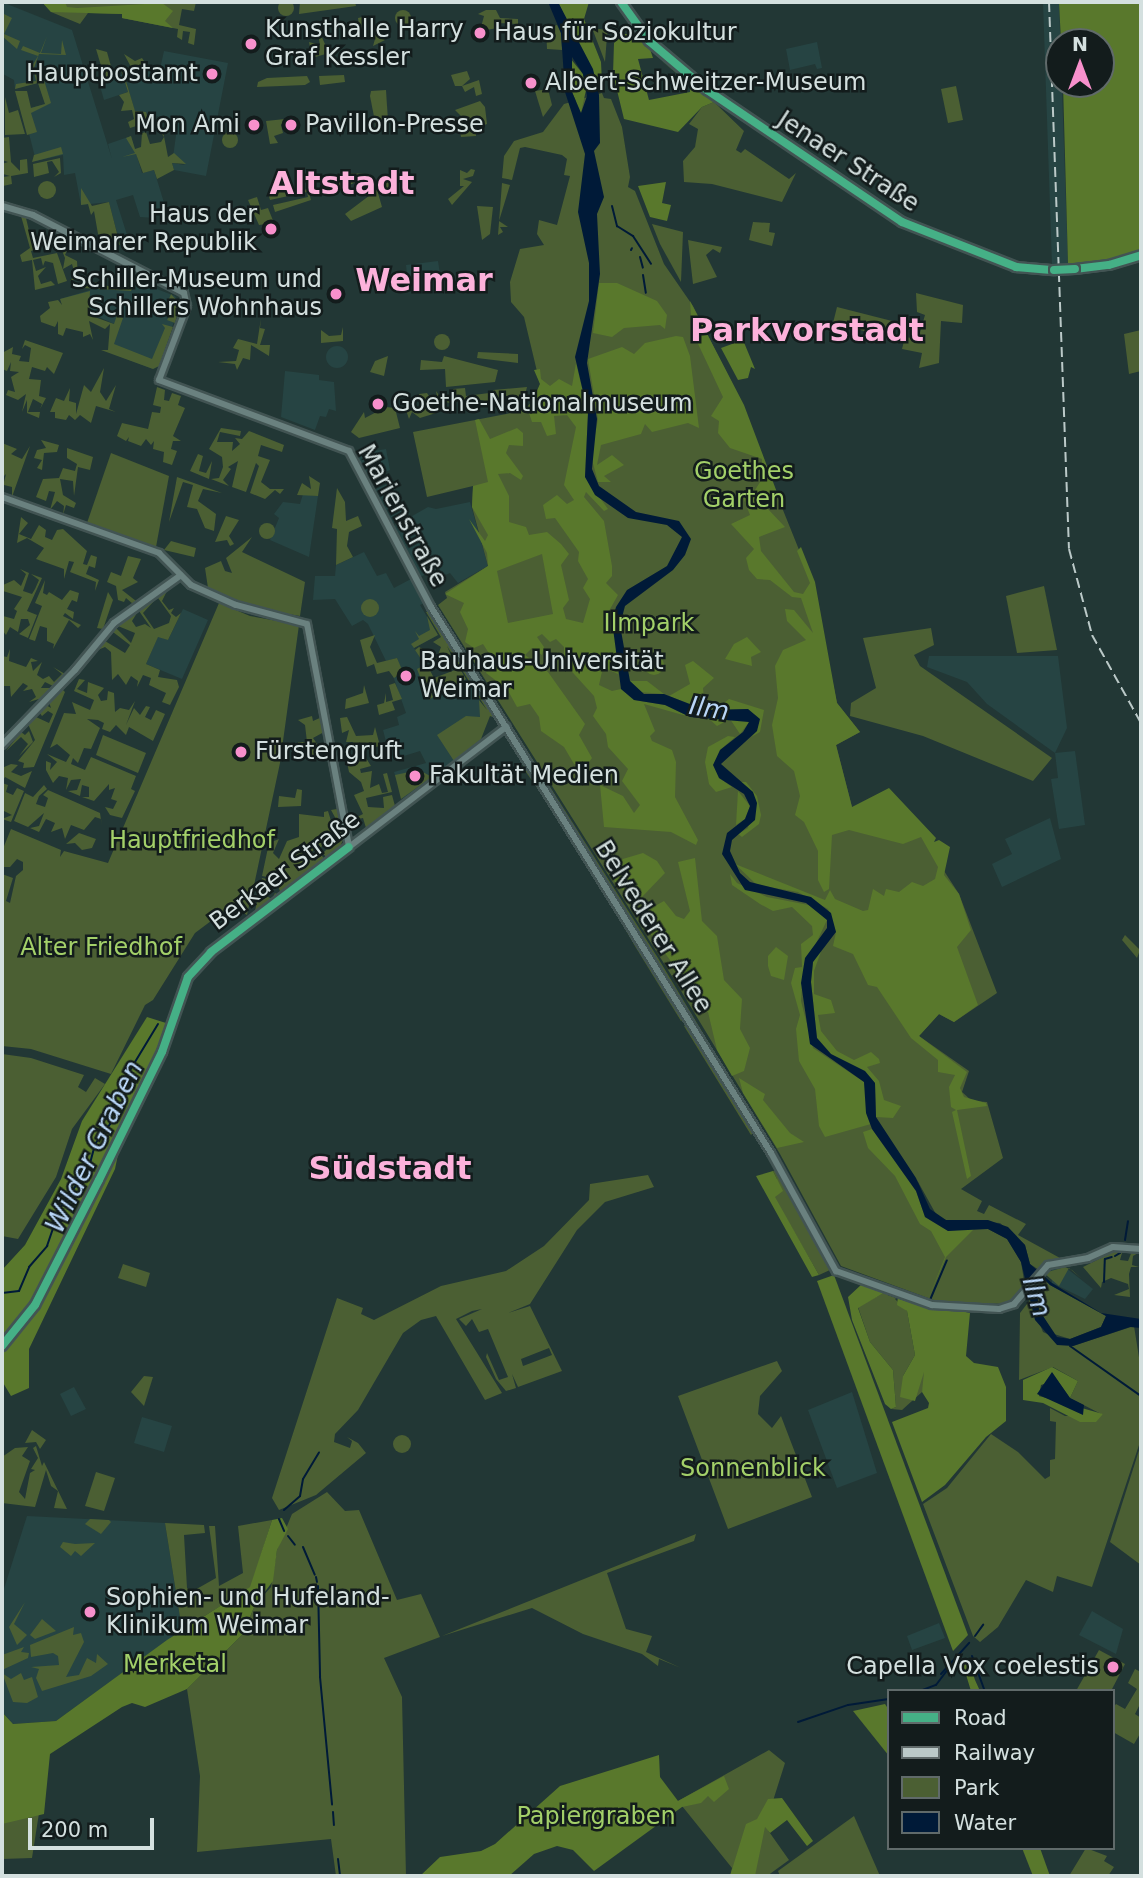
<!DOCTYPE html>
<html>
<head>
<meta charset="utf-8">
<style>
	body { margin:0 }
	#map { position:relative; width:1143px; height:1878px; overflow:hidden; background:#223735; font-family:"DejaVu Sans",sans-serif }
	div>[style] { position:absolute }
	.built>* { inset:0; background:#264443 }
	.round { border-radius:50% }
	.green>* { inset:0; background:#4b5f33 }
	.forest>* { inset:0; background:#59782c }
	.water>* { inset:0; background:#001a38 }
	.stream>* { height:2px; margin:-1px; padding:0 1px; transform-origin:1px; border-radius:1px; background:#001a38 }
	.roads { filter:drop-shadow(2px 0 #425453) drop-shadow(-2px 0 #425453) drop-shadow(0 2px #425453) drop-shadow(0 -2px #425453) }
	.minor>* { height:6px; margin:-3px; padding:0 3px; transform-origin:3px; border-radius:3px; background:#6a817f }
	.major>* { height:8px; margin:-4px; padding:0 4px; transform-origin:4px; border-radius:4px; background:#45b086 }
	.rail>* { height:2px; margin-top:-1px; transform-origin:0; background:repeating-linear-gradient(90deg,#bbc9c8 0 10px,transparent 0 15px) }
	.bridges { filter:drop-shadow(2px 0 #425453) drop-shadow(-2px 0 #425453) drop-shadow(0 2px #425453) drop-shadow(0 -2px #425453) }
	.major-bridge>* { height:8px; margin:-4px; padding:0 4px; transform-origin:4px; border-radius:4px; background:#45b086 }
	.dots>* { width:19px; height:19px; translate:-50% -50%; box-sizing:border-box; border:4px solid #131c1c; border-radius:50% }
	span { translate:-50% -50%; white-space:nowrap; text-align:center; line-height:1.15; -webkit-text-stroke:5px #131c1c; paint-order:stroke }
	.poi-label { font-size:24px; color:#d4e0df }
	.left { translate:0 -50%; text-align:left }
	.right { translate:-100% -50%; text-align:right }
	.street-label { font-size:24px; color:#d4e0df }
	.park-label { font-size:24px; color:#a3d069 }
	.water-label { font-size:26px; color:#b8d5f6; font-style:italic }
	.district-label { font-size:32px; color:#fcb2db; font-weight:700 }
	.frame { position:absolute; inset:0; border:4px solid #d4e0df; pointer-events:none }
	.legend { position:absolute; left:887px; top:1689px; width:228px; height:161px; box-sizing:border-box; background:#131c1c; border:2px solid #606a6a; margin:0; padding:9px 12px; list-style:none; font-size:21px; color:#d4e0df }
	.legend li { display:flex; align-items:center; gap:14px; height:35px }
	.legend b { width:35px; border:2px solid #606a6a }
	.north { position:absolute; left:1045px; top:28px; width:70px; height:70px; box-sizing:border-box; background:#131c1c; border:2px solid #606a6a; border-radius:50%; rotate:0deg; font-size:19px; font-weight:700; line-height:28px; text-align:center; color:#d4e0df }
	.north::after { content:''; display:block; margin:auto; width:24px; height:32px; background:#f890cc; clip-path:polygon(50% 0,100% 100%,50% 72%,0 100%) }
	.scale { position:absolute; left:28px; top:1818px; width:126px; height:32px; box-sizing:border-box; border:4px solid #d4e0df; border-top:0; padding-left:9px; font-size:21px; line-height:24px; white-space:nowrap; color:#d4e0df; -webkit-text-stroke:5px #131c1c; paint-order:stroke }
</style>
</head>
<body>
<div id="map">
	<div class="built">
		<div style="clip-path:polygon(2px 2px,72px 30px,112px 159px,108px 144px,131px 136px,142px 173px,154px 170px,165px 206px,157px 209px,156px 218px,140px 217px,133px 195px,116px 200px,128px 238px,119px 241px,109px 202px,81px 205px,75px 173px,64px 175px,63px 155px,36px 161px,23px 110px,45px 104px,38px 83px,15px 89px,14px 80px,3px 74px)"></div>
		<div style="clip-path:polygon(1043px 2px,1059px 2px,1068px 264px,1052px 265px)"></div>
		<div style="clip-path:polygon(817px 42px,822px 68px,817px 69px,815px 64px,790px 70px,786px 49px)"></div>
		<div style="clip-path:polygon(164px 51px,228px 63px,206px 176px,174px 170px,172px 163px,185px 165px,173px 157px,178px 121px,161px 122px,158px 116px,148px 119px,146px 112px,135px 112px,126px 81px,146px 75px,148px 67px,160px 69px)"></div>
		<div style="clip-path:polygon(122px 74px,128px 92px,104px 100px,100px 86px)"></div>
		<div style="clip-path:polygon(438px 261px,443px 294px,409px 292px,406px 265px)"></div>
		<div style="clip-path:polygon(136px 281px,175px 296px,180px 304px,159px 366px,153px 369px,108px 352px,114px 324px,60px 299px,100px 287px,133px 290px)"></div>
		<div class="round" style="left:326px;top:346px;width:22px;height:22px"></div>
		<div style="clip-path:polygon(285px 371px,319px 375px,319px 380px,334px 382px,336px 411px,329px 409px,326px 417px,320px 416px,315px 430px,281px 417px)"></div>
		<div style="clip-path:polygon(386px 449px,390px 470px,367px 478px,357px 454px)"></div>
		<div style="clip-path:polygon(392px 482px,403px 508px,406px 506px,410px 514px,391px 524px,373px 490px)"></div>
		<div style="clip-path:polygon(303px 494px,318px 496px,309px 557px,270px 540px,279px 518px,274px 514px,283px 502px,300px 504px)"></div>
		<div style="clip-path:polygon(470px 502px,488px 566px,458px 583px,450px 573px,443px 576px,439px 568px,420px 577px,393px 527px,428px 507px,436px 509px)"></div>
		<div style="clip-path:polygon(364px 552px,377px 576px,386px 573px,394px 588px,411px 579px,424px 603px,420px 605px,438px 635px,414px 648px,425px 665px,426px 690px,441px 684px,443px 688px,464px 676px,489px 716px,481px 739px,403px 800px,394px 772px,426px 763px,420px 751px,391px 760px,383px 730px,399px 725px,397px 717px,406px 713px,393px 676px,402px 672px,397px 658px,386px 661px,368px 624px,363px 620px,352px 626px,335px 599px,313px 600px,315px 576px,335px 576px,336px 565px)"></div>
		<div style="clip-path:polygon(183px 609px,208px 620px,182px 679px,146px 664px,158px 636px,168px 640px)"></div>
		<div style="clip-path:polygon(929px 656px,1058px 656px,1067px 728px,1055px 753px,1075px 751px,1085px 825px,1059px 829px,1051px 779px,1058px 778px,1055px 753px,987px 704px,967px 682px,927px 667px)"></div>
		<div style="clip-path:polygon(1050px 818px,1061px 859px,1002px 887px,992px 864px,1012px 854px,1005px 839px)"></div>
		<div style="clip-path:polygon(1065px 1267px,1093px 1289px,1085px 1299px,1052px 1283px,1051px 1268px)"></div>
		<div style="clip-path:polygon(74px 1387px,86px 1409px,71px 1416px,60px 1394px)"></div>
		<div style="clip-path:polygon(852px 1392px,877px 1473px,837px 1488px,808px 1410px)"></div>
		<div style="clip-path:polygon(142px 1417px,172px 1426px,164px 1452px,134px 1443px)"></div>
		<div style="clip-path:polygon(27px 1516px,165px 1523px,182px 1630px,56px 1721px,13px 1724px,4px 1714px,2px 1701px,2px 1595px)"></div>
		<div style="clip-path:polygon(1092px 1611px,1123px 1629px,1116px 1654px,1079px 1635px)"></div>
		<div style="clip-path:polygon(939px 1623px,945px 1638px,912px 1650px,907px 1636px)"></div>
	</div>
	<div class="green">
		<div class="round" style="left:278px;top:0;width:16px;height:16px"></div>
		<div style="clip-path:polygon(42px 2px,196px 2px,194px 11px,182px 9px,179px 25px,196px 29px,194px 45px,188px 43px,190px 32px,183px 31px,182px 40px,177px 37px,178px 29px,122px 18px,122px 14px,88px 13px,80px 24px,51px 12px)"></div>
		<div style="clip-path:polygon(300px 2px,355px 2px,356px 6px,299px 14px)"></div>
		<div style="clip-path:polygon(486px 10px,496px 10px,500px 18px,518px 19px,518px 24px,497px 23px,497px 28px,487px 30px,481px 27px,484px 16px,478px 14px)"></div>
		<div class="round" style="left:395px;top:10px;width:16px;height:16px"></div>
		<div style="clip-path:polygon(2px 13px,12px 18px,4px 34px,20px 41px,17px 49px,2px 36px)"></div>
		<div style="clip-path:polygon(367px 16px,370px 29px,385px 40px,373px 46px,375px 39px,360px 33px,358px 18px)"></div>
		<div style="clip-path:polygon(326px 23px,327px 29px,320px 33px,329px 53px,312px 58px,309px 42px,320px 45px,316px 24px)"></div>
		<div style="clip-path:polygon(557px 25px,561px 33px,562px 50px,547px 49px,546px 28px)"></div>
		<div style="clip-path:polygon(609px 25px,607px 36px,605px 62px,592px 28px,606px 30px)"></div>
		<div style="clip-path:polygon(47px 36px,41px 53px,61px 54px,62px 40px,66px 55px,39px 54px,34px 68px,38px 81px,44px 80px,51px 103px,31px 113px,37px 132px,27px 135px,15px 91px,27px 91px,31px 108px,45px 104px,38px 83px,15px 89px,16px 84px,36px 81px,34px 72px,28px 73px,38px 56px,21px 50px,23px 46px,40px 53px)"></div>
		<div style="clip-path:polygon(96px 49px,107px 52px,114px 77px,105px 79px)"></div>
		<div style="clip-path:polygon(124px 54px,135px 61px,142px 58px,148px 67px,146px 75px,126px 81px,135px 111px,146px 112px,149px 122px,130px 128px,128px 122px,134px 119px,132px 110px,121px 111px,124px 102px,119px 95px,128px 92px,121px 70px,131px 67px)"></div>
		<div style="clip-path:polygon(467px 71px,470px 79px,462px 86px,479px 80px,482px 94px,476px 96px,474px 87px,465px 92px,462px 86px,455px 86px,451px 75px)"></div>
		<div style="clip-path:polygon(344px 75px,345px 82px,320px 85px,319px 76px)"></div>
		<div style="clip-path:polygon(307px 76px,310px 82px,305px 85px,257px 87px,258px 82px,267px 78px)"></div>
		<div style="clip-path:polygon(956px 86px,963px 120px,948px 123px,941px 89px)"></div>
		<div style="clip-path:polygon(548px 89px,552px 105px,543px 117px,535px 91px)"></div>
		<div style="clip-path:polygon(386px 90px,388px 121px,377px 132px,370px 96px,371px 91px)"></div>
		<div style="clip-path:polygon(602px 93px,604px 98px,611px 99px,622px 127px,630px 177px,628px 187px,635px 191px,664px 264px,693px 306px,731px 381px,812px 582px,837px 703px,860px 732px,836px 745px,852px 807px,922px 837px,959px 894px,997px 993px,954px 1022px,939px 1014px,919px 1036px,969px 1071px,962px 1092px,972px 1101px,987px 1102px,1003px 1158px,961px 1189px,982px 1201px,977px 1211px,984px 1214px,989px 1205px,1026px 1224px,1018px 1235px,1060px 1258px,1039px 1270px,1030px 1264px,1025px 1245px,1000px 1223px,946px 1220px,937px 1216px,917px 1180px,926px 1217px,988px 1229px,1007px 1239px,1021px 1262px,1025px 1286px,1009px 1304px,939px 1302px,841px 1266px,780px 1154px,675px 981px,438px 605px,447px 598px,445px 592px,488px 566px,472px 507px,473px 486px,427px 497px,413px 432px,511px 413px,525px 409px,536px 397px,540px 384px,524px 317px,511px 302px,510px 282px,520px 249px,544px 245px,537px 234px,539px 220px,557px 225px,570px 176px,564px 175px,567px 159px,562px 155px,525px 147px,520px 148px,512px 180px,502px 178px,504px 156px,514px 141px,543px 132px,564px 104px)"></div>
		<div style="clip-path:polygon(5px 97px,9px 113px,18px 110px,25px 134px,5px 135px)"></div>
		<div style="clip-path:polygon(480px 101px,485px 107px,487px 124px,476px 128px,476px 136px,461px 137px,458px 120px,462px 117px,455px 110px)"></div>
		<div style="clip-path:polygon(714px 102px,744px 131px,736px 150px,741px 153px,745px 149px,789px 179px,796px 173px,782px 202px,712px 184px,684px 182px,683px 161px,695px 147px,698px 129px,689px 124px,702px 107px)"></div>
		<div style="clip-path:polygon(285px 119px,281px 125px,283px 133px,274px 136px,278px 143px,270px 144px,266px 121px)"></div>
		<div style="clip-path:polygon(162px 126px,168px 157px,174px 153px,186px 164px,172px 163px,174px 170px,157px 179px,154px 170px,143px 173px,136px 154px,122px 157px,135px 153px,126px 138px,131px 136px,135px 149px,141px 147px,142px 133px,146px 132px,150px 144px,161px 142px,164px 137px,157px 127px)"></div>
		<div class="round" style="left:222px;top:132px;width:16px;height:16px"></div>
		<div style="clip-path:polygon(9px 137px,11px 162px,20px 171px,20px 160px,27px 159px,28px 173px,11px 176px,12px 184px,3px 186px,3px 177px,10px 176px,3px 174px,2px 164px,8px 162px,2px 160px,2px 138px)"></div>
		<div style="clip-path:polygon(61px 147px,63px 154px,32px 162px,34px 155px)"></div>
		<div style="clip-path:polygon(60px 158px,61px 173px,54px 177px,59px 172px,52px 161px,47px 162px,49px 173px,34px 177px,33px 164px)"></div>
		<div style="clip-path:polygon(471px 169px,475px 170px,473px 176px,463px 179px,472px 182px,452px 205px,448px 199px,464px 186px,460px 186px,460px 170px,467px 173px)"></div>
		<div style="clip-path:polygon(341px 173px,370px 174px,370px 181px,360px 187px,356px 182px,330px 194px,328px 179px)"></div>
		<div style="clip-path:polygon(390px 180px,391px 192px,378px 193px,382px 207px,351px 221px,345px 214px)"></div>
		<div class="round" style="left:38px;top:181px;width:18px;height:18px"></div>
		<div style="clip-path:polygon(502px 183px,510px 185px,499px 221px,508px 227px,500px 227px,503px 232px,498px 235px)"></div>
		<div style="clip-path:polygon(293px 185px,295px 192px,308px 189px,311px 200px,275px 212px,273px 205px,308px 197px,307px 192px,270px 200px,268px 193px,274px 187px)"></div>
		<div style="clip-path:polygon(81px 188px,92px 206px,109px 202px,120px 245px,98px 234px,94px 211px,91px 215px,88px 204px,81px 205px)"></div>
		<div style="clip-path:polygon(257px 197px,261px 210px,268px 208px,274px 223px,259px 225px,248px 200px)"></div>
		<div style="clip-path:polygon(477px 206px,493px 207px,490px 234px,482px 240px)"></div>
		<div style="clip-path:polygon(21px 216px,26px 218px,30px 235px,39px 240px,39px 248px,31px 251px,33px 258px,57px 253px,67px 281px,58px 284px,53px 263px,45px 261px,43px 266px,41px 258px,33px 260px,36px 271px,46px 267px,38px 276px,41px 284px,51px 281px,55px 285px,35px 290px,32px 260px,22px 262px,20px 255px,30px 248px)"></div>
		<div style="clip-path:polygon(753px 222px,770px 223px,769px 232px,775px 233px,772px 246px,749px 240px)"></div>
		<div style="clip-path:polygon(652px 224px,683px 232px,681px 282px,660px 244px)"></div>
		<div style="clip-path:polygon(688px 240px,722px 247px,720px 253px,713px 249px,706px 255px,717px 277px,693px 284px)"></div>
		<div style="clip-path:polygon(58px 241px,63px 249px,65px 244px,69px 246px,65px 255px,77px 261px,78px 278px,70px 281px,75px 275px,72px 264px,63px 269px,65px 258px)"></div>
		<div style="clip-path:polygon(131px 280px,136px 281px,131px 291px,83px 288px,96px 282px,120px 290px)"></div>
		<div style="clip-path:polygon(90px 291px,89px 315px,114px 324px,117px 315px,123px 318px,114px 344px,152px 359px,165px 328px,162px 324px,173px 327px,159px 366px,153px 369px,101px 350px,108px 350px,110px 324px,105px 329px,89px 321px,93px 340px,90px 334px,83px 337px,83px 332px,66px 328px,63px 336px,58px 334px,58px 321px,55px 327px,41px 322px,40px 316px,50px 308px,48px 302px,58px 300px,62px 305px,60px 299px)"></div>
		<div style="clip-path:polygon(916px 293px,963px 305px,962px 323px,941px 321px,939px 363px,919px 368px,922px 353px,902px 349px,905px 337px,918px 339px,925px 315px,917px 312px)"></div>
		<div style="clip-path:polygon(171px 294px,180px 304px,175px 323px,167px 320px,174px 307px,167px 304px)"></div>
		<div style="clip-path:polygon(837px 307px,896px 322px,891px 338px,833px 323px)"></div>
		<div style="clip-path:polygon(261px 318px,260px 328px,265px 329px,260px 345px,270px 345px,269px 356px,251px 345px,250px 360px,243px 358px,237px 370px,235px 364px,218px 362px,236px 361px,239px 350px,233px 348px,238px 339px,257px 344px)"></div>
		<div style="clip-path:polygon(343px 327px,343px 341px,321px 343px,321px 330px,329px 336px,341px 335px)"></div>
		<div style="clip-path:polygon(1141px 330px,1141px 371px,1129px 374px,1124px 334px)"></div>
		<div class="round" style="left:434px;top:334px;width:16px;height:16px"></div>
		<div style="clip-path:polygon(25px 340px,63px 353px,54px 374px,47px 367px,45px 371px,32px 367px,29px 379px,41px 380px,39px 396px,46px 398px,40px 409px,42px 404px,33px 399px,28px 412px,40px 412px,39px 418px,27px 413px,27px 400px,22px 412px,26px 394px,18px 400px,6px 395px,8px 390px,15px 392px,11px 377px,19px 372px,10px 371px,11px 362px,7px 371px,2px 369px,2px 353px,13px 347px,12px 354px,21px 356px,19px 361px,29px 362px,31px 348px,25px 345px,22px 349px)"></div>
		<div style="clip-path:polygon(478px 352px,518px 354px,518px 363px,477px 358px)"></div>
		<div style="clip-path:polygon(388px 356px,384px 376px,370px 372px,375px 361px)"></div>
		<div style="clip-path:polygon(444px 356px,498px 370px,495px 382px,446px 387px,445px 369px,420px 370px,421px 360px,442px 362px)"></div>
		<div style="clip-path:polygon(104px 368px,100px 392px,106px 401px,116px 385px,109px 409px,116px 412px,96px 406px,91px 423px,80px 415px,75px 420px,69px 415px,66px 420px,55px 418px,55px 412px,50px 412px,56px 398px,64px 401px,70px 388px,69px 401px,76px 403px,76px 414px,84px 385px,91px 392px)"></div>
		<div style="clip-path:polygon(157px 387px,165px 390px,164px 400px,169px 401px,172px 393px,181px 396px,178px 405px,185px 408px,173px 436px,181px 441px,173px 441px,171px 449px,177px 451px,172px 465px,163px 462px,164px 452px,153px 449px,154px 441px,151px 445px,146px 439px,141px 446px,128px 441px,129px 437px,126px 441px,117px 436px,122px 423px,148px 429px,152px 412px,160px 413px,161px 407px,153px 405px)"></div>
		<div style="clip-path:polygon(527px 387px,525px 395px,511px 403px,504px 406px,502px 397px,494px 400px,493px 390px)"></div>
		<div style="clip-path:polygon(465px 388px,466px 396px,489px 393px,489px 402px,472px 398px,472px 404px,460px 407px,458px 401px,452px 402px,453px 389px)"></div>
		<div style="clip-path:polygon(436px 391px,441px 398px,448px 397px,450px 403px,438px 400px,436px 413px,420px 418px,412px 412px,409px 419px,405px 407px,421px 408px,419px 394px,427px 393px,431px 399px,437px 397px)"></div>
		<div style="clip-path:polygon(386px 407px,395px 408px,400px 428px,359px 438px,351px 432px,364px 412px,365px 418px)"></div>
		<div style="clip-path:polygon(221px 428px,241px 431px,240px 436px,220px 432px,217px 442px,233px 442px,232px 451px,240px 444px,235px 438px,242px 439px,249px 431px,284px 445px,282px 452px,261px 445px,258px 456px,270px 460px,261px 482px,270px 489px,284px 489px,280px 494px,275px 490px,265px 499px,250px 493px,259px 466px,256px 463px,246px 492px,232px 487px,238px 461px,228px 467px,231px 469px,223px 480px,229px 486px,211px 479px,219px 478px,223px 467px,222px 457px,209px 449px)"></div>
		<div style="clip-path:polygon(41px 440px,59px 445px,57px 452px,44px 453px,42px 470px,37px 468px,42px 460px,34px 458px,37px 450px,46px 448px)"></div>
		<div style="clip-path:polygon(2px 443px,17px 449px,11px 454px,22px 459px,30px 446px,12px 497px,12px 487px,4px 485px,2px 490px,6px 474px,2px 478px)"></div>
		<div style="clip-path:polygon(67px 448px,93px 457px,90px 470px,78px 467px,74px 496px,73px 481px,60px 479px,63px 495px,76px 503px,74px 508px,66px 505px,63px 515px,64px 506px,57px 501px,50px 510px,55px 492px,49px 491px,46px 501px,36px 497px,43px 479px,59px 478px,63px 468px,75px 471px,77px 464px,67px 458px)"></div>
		<div style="clip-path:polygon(111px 453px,169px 476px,156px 547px,87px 523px)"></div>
		<div style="clip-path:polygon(198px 454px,203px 456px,199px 471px,206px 473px,212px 461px,209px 479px,190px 471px)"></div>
		<div style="clip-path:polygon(309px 476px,320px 483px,318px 496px,297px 495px,302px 483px,311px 489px)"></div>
		<div style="clip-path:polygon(177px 477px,222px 493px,203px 489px,198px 501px,216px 514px,214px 531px,205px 528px,197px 509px,187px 507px,193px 485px,183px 482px,169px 522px)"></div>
		<div style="clip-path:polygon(337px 488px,345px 502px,346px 521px,358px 516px,362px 526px,349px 532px,347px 546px,353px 557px,336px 565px,337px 529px,332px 528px)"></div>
		<div style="clip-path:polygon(226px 516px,239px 520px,229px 536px,234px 544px,230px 546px,227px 540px,215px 542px)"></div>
		<div style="clip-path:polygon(21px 517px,28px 523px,19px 534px,31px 539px,39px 525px,46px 530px,45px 537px,52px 540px,57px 530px,63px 529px,87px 551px,83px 564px,87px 565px,91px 555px,97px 557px,95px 568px,89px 566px,86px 574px,99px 580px,95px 591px,96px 582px,70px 572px,74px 562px,69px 561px,64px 579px,64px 569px,36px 559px,44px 548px,27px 538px,17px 543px)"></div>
		<div class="round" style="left:259px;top:523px;width:16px;height:16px"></div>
		<div style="clip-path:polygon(252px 537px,242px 552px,305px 582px,300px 616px,253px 608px,208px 588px,205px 568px,221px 561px,225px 571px,232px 573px,226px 558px)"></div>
		<div style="clip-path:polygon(171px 541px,196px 548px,194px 557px,164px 550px)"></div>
		<div style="clip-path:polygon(128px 556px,141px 559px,133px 578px,138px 582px,122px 590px,136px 601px,133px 604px,126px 598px,124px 602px,118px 600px,116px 586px,107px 582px,111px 572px,121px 576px)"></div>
		<div style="clip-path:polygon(20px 569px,29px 573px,23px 591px,32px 594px,35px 589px,39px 580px,31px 574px,42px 578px,27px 611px,37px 615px,28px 638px,19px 634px,30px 625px,28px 619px,21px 619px,18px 632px,10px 627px,6px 635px,2px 630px,3px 616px,14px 619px,17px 611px,14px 609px,22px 597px,3px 591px,3px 585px,14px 580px,21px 586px,26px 574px)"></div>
		<div style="clip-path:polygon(45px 580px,43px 593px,47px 595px,49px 592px,62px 600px,70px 590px,79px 593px,77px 602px,72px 600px,67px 609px,74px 612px,73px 619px,65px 613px,63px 616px,81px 625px,78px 628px,69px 620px,53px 649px,54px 644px,47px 641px,47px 628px,40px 626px,35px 641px,29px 639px,42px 606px,35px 603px)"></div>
		<div style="clip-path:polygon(1044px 586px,1057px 650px,1017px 653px,1006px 596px)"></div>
		<div style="clip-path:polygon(167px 591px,162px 601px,169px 610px,174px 608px,171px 613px,176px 617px,181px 613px,168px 640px,158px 637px,146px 664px,160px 670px,158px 677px,177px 680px,179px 687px,170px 705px,162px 702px,166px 693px,149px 685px,151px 678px,143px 675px,137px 687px,138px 681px,131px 676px,126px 685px,118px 674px,112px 680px,111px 652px,105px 647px,98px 650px,105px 641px,125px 653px,130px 645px,113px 632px,116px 628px,131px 643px,135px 633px,118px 626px,137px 613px,132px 621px,136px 627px,145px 624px,151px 628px,139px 611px,155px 600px,143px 613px,154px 629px,169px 623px,171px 616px,158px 598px)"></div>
		<div style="clip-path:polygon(108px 592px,113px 600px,103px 629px,97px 628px)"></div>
		<div class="round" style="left:361px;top:599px;width:18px;height:18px"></div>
		<div style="clip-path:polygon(219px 603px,250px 616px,299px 625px,280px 763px,253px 890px,240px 897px,250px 901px,247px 915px,231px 906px,195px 933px,153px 1000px,145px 1005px,111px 1074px,31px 1049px,2px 1046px,2px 874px,13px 878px,6px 901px,10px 903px,16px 876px,23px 870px,23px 862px,17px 859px,10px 867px,2px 867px,2px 851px,11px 829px,61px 850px,60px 857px,64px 851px,108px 863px)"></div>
		<div style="clip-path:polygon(436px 606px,658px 958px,772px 1148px,758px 1130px)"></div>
		<div style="clip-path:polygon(430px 611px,498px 719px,490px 716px,481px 739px,454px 761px,437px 735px,466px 716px,480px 717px,479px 700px,487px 710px,447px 646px,451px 655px,436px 660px,441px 647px,433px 642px,441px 637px,426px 612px)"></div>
		<div style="clip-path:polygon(427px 616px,438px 635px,414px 648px,411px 644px,419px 639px,415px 631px,419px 636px,430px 630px)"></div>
		<div style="clip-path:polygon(931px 628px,934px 645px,914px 655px,920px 666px,1052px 758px,1033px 781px,923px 736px,850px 716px,851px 703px,876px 688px,863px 638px)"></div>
		<div style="clip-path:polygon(375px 635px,370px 647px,377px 663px,397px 658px,403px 672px,394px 678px,389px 671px,377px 674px,374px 664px,367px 667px,360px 640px)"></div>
		<div style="clip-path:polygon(419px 647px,432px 654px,426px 663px,434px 678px,455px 670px,448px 660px,453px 657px,466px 679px,451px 688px,440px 684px,430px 688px,433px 697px,429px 700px,417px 669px,425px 665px,415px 650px)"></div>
		<div style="clip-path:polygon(10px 649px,9px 661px,26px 667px,31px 658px,38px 661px,31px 662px,33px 671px,42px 662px,37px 675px,43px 679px,49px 676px,54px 682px,62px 674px,53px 667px,65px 674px,53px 686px,45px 682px,41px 688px,51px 688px,42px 698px,29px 702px,36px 697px,32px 689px,23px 691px,28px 686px,23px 683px,11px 697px,10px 686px,2px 686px,2px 656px,7px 657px)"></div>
		<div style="clip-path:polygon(79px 679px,85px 680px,77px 689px,87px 693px,88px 682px,104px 688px,98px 695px,101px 701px,107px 700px,108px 691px,114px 693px,115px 712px,120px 708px,129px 710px,135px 701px,126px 725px,134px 708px,140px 715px,146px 706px,150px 707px,145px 717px,151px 720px,156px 710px,165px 714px,153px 741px,129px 727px,126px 735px,116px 725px,110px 732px,102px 729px,104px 723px,98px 720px,87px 719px,100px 728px,91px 749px,84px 748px,78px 763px,73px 758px,71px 764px,85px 770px,91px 757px,136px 776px,131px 789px,135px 791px,122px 818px,110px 815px,105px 807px,113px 809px,117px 801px,111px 799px,115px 788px,109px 790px,109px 784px,94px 801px,82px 797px,89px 797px,89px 787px,82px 785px,80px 796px,68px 791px,77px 790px,81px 779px,71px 780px,66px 790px,68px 778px,59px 776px,53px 783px,46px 770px,46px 761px,51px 763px,50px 770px,57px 762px,47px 754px,66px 762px,70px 755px,57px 744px,50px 748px,64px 713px,76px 714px,72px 702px,90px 710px,94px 700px,74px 691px)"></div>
		<div style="clip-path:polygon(395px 683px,402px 699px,392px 702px,395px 710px,379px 715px,377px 705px,384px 703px,386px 693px,386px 702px,393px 700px,389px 685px)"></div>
		<div style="clip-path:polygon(364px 685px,369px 703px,345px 709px,346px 699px,363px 693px)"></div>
		<div style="clip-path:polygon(62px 689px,65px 692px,34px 767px,23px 768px,24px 763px,18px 761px,35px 740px,28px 724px,36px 717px,49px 723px,53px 714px,48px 711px,42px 716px,39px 712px,46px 705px,51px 708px,49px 702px)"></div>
		<div style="clip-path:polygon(312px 716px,313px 721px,322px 717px,324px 732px,313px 738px,320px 748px,316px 749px,317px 757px,312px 758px,311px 751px,298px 752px,298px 742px,307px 742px,305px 725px,298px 720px)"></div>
		<div style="clip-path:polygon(347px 717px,356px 736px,373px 735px,375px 727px,380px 746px,361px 750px,371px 766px,360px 769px,361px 773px,372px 771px,370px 788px,379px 784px,382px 793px,388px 792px,383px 774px,387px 773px,392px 792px,366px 798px,368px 807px,384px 808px,383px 797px,392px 795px,395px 806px,366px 828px,363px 818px,349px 821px,363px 814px,354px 795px,364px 791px,361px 782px,349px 772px,347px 762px,356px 760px,353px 742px,346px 742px,349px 730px,342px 733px,340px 718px)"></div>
		<div style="clip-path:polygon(29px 731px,33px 742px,19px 756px,28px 744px,21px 737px,6px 751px,21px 732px,25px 735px)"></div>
		<div style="clip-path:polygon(103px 735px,146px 753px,138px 773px,96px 755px)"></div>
		<div style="clip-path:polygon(510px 739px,571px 837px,526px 772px)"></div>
		<div style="clip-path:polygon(11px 764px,18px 765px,11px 772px,21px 776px,32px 771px,25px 788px,5px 777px,2px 782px,2px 768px)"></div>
		<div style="clip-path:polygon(421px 771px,432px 777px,401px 799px,395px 775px,409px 772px,411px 782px,419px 781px)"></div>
		<div style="clip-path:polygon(2px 783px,8px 785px,6px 792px,13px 795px,17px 788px,24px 791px,11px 822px,2px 819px,12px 815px,2px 810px)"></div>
		<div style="clip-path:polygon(44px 785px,47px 789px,39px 796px,36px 804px,45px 807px,48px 798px,43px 795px,48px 790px,100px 813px,102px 827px,101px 819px,95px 817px,84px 830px,71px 825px,65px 839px,62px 828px,51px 832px,55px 823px,46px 819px,39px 832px,30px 828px,39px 826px,44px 813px,28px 827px,14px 821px,25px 793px,33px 797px)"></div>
		<div style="clip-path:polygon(297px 789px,302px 790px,301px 806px,278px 807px,279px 796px,295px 798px)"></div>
		<div style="clip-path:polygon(337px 809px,343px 840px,339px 849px,327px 859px,323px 853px,330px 846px,324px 841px,321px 848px,318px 845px,309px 855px,315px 861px,321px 855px,326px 860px,281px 894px,278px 886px,261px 882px,262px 878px,283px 882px,284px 873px,279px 869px,272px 872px,273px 878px,262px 876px,269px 843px,279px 839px,273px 853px,279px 859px,287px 841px,299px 837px,299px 814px,324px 817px,324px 812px,328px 811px,332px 824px,337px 821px,331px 810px)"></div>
		<div style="clip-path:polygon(79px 833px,96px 839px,92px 848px,82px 850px,75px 843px,66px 844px)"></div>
		<div style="clip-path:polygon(573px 840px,635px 939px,632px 941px)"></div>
		<div style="clip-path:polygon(259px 892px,272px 899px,275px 893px,279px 895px,258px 911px,255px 911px)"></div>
		<div style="clip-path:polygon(1125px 935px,1140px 950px,1137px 958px,1122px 940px)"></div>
		<div style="clip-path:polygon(636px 942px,684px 1019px,681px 1021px,633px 943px)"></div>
		<div style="clip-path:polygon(687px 1024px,754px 1132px,751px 1135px,684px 1026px)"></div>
		<div style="clip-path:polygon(2px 1054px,31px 1058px,84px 1075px,78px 1087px,86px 1092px,95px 1078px,105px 1084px,72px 1129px,56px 1177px,18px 1239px,2px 1236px)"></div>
		<div style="clip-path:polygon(777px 1170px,815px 1238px,830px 1270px,819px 1275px,774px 1197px,777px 1179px,773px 1171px)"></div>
		<div style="clip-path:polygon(evenodd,648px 1175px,654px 1187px,605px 1202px,577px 1230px,530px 1304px,508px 1313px,530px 1306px,562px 1371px,518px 1387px,512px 1374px,516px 1388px,506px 1391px,496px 1379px,486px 1357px,487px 1353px,499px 1380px,508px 1377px,488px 1329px,479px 1332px,472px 1319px,466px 1326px,459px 1319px,482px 1309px,472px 1311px,456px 1319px,502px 1393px,485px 1400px,436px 1316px,421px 1320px,403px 1333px,358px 1410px,335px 1434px,334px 1442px,350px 1448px,352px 1441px,347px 1437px,358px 1443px,366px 1453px,316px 1495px,279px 1510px,272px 1498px,337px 1298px,363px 1308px,361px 1314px,374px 1320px,441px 1286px,506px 1271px,544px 1246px,589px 1200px,590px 1184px,648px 1175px,549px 1348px,552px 1355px,523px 1366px,521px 1359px,549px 1348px)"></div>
		<div style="clip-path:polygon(1130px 1251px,1122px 1253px,1120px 1260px,1128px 1261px,1132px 1251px,1140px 1252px,1133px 1256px,1132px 1265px,1139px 1267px,1131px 1267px,1129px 1274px,1130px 1297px,1114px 1295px,1129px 1289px,1128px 1284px,1111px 1278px,1102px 1282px,1101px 1288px,1083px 1267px,1113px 1252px)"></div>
		<div style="clip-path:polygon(123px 1264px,150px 1273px,146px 1287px,118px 1278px)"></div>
		<div style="clip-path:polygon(1065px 1267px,1072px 1270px,1082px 1279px,1069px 1268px,1059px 1286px,1044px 1273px)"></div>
		<div style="clip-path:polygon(1042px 1275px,1050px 1285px,1106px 1316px,1101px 1327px,1070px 1339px,1054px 1334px,1039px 1310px,1035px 1283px)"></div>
		<div style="clip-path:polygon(887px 1291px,898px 1296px,895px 1299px,907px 1311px,915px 1355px,903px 1376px,924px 1371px,927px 1379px,922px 1392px,902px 1410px,891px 1409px,896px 1407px,893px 1370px,870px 1342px,858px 1307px)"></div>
		<div style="clip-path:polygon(1030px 1300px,1043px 1332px,1073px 1346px,1134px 1326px,1141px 1370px,1141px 1439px,1092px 1587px,1057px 1576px,1053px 1592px,1026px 1580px,998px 1627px,980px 1642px,973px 1636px,923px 1504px,947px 1488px,991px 1434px,1018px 1452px,1045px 1479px,1050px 1476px,1050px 1460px,1055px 1459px,1056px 1422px,1050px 1421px,1050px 1408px,1065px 1416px,1103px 1415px,1070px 1398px,1078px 1381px,1053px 1367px,1019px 1380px,1020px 1313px)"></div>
		<div style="clip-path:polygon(777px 1361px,782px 1371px,760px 1396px,758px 1414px,772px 1428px,781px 1416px,812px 1497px,728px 1529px,678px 1396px)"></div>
		<div style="clip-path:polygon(144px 1376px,153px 1377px,144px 1406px,131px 1392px)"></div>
		<div style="clip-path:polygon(32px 1430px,46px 1440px,40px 1449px,36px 1442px,25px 1443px)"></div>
		<div class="round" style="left:393px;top:1435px;width:18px;height:18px"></div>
		<div style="clip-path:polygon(1141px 1444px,1141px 1565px,1110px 1542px)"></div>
		<div style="clip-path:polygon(36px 1446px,42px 1466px,44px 1462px,67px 1509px,54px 1508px,58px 1491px,51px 1486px,46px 1470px,35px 1507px,2px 1503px,2px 1457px,15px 1448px,28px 1447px,22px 1456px,30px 1461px,19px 1492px,25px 1499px,30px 1473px,35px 1470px,31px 1469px,38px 1458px,33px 1448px)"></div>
		<div style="clip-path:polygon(96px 1472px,115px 1478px,104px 1511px,85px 1506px)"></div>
		<div style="clip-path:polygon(327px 1492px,345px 1511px,359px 1510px,397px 1600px,421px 1594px,440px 1637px,384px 1658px,402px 1697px,406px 1876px,336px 1876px,331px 1839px,197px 1852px,200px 1776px,187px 1689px,243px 1634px,255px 1605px,271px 1587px,277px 1550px,292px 1514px)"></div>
		<div style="clip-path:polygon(90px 1519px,109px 1520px,111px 1522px,101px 1534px,85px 1524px)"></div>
		<div style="clip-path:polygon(272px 1520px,251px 1587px,182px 1630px,165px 1523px,204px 1525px,205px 1533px,184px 1535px,187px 1588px,193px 1591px,216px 1578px,209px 1526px,215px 1526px,219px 1586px,243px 1573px,238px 1526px)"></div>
		<div style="clip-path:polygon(696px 1534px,694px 1541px,607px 1573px,626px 1629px,652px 1636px,646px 1652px,681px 1668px,659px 1659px,658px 1666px,642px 1654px,583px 1634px,532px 1608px,442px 1636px)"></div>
		<div style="clip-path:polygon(63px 1542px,75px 1544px,95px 1543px,81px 1556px,75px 1551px,71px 1556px,60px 1547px)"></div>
		<div style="clip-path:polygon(25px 1602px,14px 1624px,27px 1635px,17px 1645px,9px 1627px)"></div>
		<div style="clip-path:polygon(42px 1619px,56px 1631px,35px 1639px,30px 1635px)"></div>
		<div style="clip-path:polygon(74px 1627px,73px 1635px,81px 1633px,84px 1642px,66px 1677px,79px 1675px,87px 1658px,96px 1663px,97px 1654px,108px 1664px,91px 1676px,42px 1691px,36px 1678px,39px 1669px,31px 1667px,59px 1665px,58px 1656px,53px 1653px,31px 1657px,30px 1645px)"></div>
		<div style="clip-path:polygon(24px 1647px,21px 1652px,29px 1653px,28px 1658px,2px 1670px,2px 1655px)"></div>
		<div style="clip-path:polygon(1099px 1650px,1125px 1664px,1111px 1691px,1076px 1691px)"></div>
		<div style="clip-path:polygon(1135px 1669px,1141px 1672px,1141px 1702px,1135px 1714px,1141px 1718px,1141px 1732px,1134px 1744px,1113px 1732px,1113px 1708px,1116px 1704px,1125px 1709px,1137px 1689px,1128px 1683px)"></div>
		<div style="clip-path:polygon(2px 1673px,11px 1679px,21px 1673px,24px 1680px,32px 1677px,38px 1697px,27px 1703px,13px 1702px)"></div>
		<div style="clip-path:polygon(769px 1750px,785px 1763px,765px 1826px,789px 1860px,767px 1876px,755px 1876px,754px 1870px,730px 1876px,732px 1868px,678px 1801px)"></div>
		<div style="clip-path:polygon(39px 1813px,32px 1858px,2px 1859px,2px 1823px)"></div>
		<div style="clip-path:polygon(854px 1816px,880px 1876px,780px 1876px,778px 1871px)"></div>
		<div style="clip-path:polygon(1086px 1848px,1107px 1856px,1104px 1861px,1114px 1867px,1108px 1876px,1069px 1876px)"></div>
	</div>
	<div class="forest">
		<div style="clip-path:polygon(42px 2px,65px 2px,67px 7px,77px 8px,162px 3px,173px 11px,165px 21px,173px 28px,122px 18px,122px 14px,51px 12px)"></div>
		<div style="clip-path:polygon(558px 2px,589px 2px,584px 19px,601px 62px,602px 82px,598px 87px)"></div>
		<div style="clip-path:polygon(1059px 2px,1141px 2px,1141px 252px,1102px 264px,1068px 264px,1063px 84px,1101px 84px,1101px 42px,1061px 42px)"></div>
		<div style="clip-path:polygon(625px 34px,634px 34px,649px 46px,653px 58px,638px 59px,649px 100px,690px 92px,690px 84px,659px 59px,714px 102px,702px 107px,678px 132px,624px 119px,613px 74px,614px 43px)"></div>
		<div style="clip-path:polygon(570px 58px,583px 74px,586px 90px,581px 113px,572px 92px)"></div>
		<div style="clip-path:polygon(666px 182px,662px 203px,671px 205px,667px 221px,650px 217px,638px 186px)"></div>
		<div style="clip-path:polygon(599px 283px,617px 283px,657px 301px,667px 315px,665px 329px,660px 325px,624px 328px,612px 337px,593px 333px)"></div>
		<div style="clip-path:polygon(690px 301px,744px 405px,778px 495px,767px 508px,785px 527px,759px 537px,761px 551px,794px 592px,803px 594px,810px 583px,797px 551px,801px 547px,815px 582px,837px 703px,860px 732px,836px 745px,852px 807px,889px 788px,936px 838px,934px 842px,939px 840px,950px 847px,944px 875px,959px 894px,971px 930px,957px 947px,978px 1005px,954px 1022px,939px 1014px,919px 1036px,967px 1072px,960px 1088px,964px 1097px,986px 1103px,987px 1106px,957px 1110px,971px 1176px,967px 1179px,952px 1112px,956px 1110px,951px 1107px,949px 1087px,955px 1075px,938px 1072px,938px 1060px,911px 1038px,877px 987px,868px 985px,853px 954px,833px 946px,836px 932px,828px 909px,798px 892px,757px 885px,735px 864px,825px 900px,830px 890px,835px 899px,863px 911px,868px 910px,873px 889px,884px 896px,886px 889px,899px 892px,912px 882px,923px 886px,935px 879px,938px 867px,921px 837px,903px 844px,849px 830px,832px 835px,829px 889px,824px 892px,818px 880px,818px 851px,804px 822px,795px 815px,800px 796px,794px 771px,777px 756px,772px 725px,778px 698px,775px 666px,783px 650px,806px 640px,787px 621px,785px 609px,794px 610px,813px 633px,801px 598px,792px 597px,770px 580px,757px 579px,749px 570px,746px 558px,754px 549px,731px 524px,750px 515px,743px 497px,755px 490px,762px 479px,762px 459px,730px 448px,718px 433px,719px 421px,711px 416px,723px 397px,692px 331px)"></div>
		<div style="clip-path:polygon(676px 336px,683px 337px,690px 356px,699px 428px,688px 423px,652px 432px,645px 424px,641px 434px,601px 445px,597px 465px,612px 455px,624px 465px,604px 476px,611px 482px,598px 482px,591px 456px,598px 419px,588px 359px,622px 347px,634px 354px,645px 343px)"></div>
		<div style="clip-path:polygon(743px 340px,755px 369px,751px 367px,748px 378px,738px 380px,721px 348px)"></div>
		<div style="clip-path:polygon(evenodd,576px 363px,588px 413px,585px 477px,608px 509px,604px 511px,586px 492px,584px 497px,604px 521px,612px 566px,612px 576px,606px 583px,618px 595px,605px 618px,609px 622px,614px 616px,618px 674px,603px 667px,599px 685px,612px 691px,621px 689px,634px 700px,665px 705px,690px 717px,644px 704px,655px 731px,650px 736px,652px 741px,672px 750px,676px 762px,675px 797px,698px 840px,696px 845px,671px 832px,604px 827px,600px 785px,623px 796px,634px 813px,640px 805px,622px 781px,628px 769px,608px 747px,606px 734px,593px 716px,597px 708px,594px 696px,564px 663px,564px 647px,556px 639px,550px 642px,542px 634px,537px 637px,544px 647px,542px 655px,532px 648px,525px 655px,548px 672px,585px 724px,579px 735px,592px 758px,586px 766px,574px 764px,564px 747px,541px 731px,539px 717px,530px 704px,517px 707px,507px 689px,486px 673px,492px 658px,483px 644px,474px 648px,465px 642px,468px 629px,460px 612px,464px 603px,445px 594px,488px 566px,487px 553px,469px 519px,485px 541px,488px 535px,472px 507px,473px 486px,488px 482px,475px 420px,479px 419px,490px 439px,517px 428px,523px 433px,523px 446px,509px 445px,506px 453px,523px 476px,521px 480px,510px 473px,498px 474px,509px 496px,509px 522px,526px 527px,529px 535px,547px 532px,561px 544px,569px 554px,561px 565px,569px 600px,563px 608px,566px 619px,583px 623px,590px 599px,583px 588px,588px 579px,578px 561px,579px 552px,555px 518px,546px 519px,543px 505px,557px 495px,567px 504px,574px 500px,564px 485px,576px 427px,567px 415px,554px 416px,556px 434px,547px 436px,541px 422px,532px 422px,528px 410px,540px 384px,534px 370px,540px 369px,541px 379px,550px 386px,559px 379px,572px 386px,576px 363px,542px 554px,553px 614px,508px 623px,497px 571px,542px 554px)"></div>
		<div style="clip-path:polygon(747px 637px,761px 652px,751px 657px,752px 666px,725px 659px,734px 644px)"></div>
		<div class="round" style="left:644px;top:655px;width:20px;height:20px"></div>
		<div style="clip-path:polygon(693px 661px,714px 678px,703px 688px,705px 710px,669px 696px,690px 684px,685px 665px)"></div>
		<div style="clip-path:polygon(630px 681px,647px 681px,664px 694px,638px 692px)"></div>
		<div style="clip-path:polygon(729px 699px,764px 710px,760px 732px,751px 737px,757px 731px,748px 709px,713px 711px)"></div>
		<div style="clip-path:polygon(708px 718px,734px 718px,749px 722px,740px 734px,730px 719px,717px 726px)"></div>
		<div style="clip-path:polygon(728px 736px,735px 737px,720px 750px,719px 778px,732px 787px,716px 792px,709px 784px,705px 762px,708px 747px)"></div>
		<div style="clip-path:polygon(740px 782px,746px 782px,757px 796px,761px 815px,759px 824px,742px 837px,738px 834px,748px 828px,753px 792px)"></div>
		<div style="clip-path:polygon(738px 791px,750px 806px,745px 819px,736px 825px)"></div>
		<div style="clip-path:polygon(643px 853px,657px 861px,665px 873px,641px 898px,629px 897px,614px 881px,616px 861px)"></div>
		<div style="clip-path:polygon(695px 858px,702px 921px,717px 936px,724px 980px,742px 999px,740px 1029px,750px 1048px,744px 1071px,732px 1076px,717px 1050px,708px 1012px,690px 1003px,687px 986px,678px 984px,670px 960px,641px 921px,642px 913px,664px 901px,676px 916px,684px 919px,690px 911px,678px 862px)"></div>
		<div style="clip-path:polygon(730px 874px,737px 883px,767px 897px,814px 906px,827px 920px,803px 971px,801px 1001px,813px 1048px,864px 1082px,871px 1124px,825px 1137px,819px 1126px,815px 1089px,799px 1061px,796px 1029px,800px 1015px,791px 983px,795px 968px,802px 967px,801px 944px,813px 935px,812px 926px,792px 907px,773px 911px,760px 904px,732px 885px)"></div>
		<div style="clip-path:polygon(823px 946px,814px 971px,814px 994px,831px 1000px,835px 1013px,818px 1015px,821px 1031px,837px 1051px,854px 1060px,871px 1052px,879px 1059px,880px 1063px,867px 1067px,879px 1081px,884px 1100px,901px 1106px,893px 1118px,876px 1117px,875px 1083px,870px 1077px,831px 1054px,817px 1038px,811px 982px,813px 962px)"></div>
		<div style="clip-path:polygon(776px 947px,788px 956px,784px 980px,771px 976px,768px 966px,768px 956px)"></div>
		<div style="clip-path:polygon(147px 1017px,166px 1023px,151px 1065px,32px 1305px,2px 1341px,2px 1270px,25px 1245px,61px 1179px,82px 1121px)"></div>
		<div style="clip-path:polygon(739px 1078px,765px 1094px,763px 1100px,790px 1133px,804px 1142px,777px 1148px,743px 1093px)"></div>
		<div style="clip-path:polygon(872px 1129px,916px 1191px,925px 1217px,948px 1231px,975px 1228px,946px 1257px,928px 1299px,945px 1257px,931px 1231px,920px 1224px,895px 1176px,868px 1148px,863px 1132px)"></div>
		<div style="clip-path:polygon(121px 1140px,115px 1169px,29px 1349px,29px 1388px,11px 1396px,2px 1381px,2px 1351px,41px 1301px)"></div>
		<div style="clip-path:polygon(773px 1171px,783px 1191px,775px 1197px,819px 1275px,812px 1277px,756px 1176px)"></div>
		<div style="clip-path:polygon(834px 1275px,968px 1635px,953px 1651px,817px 1281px)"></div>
		<div style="clip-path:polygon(862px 1284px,887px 1291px,858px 1308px,870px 1342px,893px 1370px,896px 1407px,891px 1409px,885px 1404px,852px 1320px,848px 1297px)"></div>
		<div style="clip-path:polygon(898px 1296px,970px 1313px,966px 1356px,974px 1363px,998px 1367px,1006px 1387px,1006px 1421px,986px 1437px,945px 1485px,922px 1502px,892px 1422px,928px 1408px,929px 1403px,922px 1392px,924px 1372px,915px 1401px,900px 1397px,903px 1376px,915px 1355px,907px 1311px,897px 1305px)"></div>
		<div style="clip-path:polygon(1052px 1367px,1078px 1381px,1070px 1398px,1052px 1373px,1047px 1383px,1041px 1385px,1039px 1396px,1103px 1414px,1096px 1422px,1080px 1422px,1043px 1403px,1023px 1400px,1023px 1380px)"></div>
		<div style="clip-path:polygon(282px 1518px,288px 1529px,277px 1550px,273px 1581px,255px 1605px,243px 1634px,187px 1689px,145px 1707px,132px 1703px,122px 1707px,50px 1754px,44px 1814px,2px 1824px,2px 1712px,13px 1724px,56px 1721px,167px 1640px,250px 1587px,272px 1520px)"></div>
		<div style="clip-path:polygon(968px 1659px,975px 1680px,980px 1691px,971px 1691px,963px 1665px)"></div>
		<div style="clip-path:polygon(885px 1704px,889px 1710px,889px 1756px,853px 1711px)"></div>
		<div style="clip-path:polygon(659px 1755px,660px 1777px,678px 1801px,724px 1776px,729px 1789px,714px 1802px,708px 1796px,701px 1803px,682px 1807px,594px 1871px,573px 1850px,557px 1846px,534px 1854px,509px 1876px,420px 1876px,440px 1857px,481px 1851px,495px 1844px,560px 1786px)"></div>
		<div style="clip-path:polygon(782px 1798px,813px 1841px,807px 1846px,787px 1820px,770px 1833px,765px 1827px,755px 1876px,730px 1876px,746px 1824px,757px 1819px,768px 1799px)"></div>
		<div style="clip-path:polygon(1022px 1848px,1040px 1848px,1050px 1876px,1033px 1876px)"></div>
	</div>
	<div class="water">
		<div style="clip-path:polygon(evenodd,548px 2px,558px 2px,593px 69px,599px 95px,600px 143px,594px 151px,604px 197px,597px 214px,600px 274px,587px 363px,597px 419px,592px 469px,599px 486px,636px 512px,679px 521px,691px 539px,685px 555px,673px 570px,625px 606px,620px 625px,630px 681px,644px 694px,664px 694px,705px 710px,748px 709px,760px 719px,757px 731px,721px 764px,753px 792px,757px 803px,755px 820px,732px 840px,730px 851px,740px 873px,750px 882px,811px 897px,831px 913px,836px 932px,813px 962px,811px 982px,817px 1038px,831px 1054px,865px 1071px,875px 1083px,876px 1117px,916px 1178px,930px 1209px,946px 1220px,988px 1220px,1008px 1227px,1025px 1245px,1030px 1264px,1052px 1283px,1101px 1313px,1141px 1319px,1141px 1328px,1130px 1327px,1073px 1346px,1057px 1345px,1035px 1320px,1021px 1262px,1007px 1239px,988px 1229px,948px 1231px,925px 1217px,916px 1191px,872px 1129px,866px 1113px,864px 1082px,810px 1044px,801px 983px,805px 958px,827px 928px,827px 920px,806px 903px,745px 890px,722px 854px,727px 833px,745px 819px,750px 806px,744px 794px,719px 778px,713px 765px,720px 750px,743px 732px,749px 722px,690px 717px,665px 705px,634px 700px,621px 689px,612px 621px,616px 607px,627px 590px,667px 566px,682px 537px,667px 525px,628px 518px,595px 495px,585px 477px,588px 413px,575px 357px,589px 301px,589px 263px,578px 212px,585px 154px,565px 92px,561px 33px,548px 2px,572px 57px,583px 74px,587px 96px,581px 113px,572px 92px,572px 57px,548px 2px,1035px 1271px,1050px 1285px,1106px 1316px,1101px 1327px,1070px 1339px,1057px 1337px,1039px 1310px,1035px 1271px)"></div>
		<div style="clip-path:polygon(1052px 1372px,1070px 1398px,1084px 1405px,1083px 1415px,1037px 1394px)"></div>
	</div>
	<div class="stream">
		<div style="left:612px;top:206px;width:21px;rotate:76deg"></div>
		<div style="left:617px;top:226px;width:19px;rotate:32deg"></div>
		<div style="left:633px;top:236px;width:33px;rotate:57deg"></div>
		<div style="left:631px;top:250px;width:2px;rotate:-63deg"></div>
		<div style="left:640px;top:257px;width:11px;rotate:75deg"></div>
		<div style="left:643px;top:275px;width:18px;rotate:81deg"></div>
		<div style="left:1125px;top:1240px;width:19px;rotate:-81deg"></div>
		<div style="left:1115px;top:1256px;width:6px;rotate:-31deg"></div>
		<div style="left:1104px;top:1282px;width:23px;rotate:-88deg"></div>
		<div style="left:1105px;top:1259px;width:7px;rotate:-16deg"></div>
		<div style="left:2px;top:1293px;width:17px;rotate:-7deg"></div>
		<div style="left:19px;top:1291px;width:26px;rotate:-67deg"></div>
		<div style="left:29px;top:1267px;width:28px;rotate:-49deg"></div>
		<div style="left:47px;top:1246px;width:40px;rotate:-71.1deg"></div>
		<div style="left:60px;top:1208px;width:50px;rotate:-54.7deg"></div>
		<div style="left:89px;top:1167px;width:24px;rotate:-75deg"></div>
		<div style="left:95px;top:1144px;width:25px;rotate:-53deg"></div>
		<div style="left:110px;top:1124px;width:29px;rotate:-80deg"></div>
		<div style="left:115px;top:1095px;width:83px;rotate:-58.8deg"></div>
		<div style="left:888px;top:1294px;width:41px;rotate:18.4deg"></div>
		<div style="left:930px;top:1300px;width:43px;rotate:-67deg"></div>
		<div style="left:1070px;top:1346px;width:87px;rotate:35.2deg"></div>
		<div style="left:284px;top:1510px;width:21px;rotate:-41deg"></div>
		<div style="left:300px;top:1496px;width:17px;rotate:-80deg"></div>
		<div style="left:303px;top:1479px;width:31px;rotate:-59deg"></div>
		<div style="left:279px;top:1519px;width:13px;rotate:67deg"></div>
		<div style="left:288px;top:1536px;width:11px;rotate:52deg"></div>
		<div style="left:303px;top:1547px;width:30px;rotate:67deg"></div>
		<div style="left:316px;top:1577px;width:5px;rotate:79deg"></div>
		<div style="left:318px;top:1586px;width:91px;rotate:88.7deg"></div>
		<div style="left:320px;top:1677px;width:128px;rotate:84.6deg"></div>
		<div style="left:975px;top:1636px;width:14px;rotate:-54deg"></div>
		<div style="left:972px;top:1656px;width:37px;rotate:70deg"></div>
		<div style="left:941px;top:1674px;width:42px;rotate:-47.9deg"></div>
		<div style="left:920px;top:1691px;width:17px;rotate:-21deg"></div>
		<div style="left:936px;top:1685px;width:39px;rotate:-53deg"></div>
		<div style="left:798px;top:1722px;width:53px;rotate:-18.8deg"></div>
		<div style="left:848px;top:1705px;width:41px;rotate:-8.3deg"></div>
		<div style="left:333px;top:1812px;width:13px;rotate:86deg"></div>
		<div style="left:338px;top:1859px;width:17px;rotate:83deg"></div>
	</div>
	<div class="roads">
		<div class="minor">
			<div style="left:2px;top:206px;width:32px;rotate:16deg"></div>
			<div style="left:33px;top:215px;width:170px;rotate:27.3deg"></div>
			<div style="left:184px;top:293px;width:13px;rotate:77deg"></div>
			<div style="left:187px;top:306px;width:79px;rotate:110.7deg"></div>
			<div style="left:159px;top:380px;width:203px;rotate:20.5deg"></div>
			<div style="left:349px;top:451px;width:176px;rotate:62.3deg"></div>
			<div style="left:431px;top:607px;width:643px;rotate:58.09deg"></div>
			<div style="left:771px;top:1153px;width:135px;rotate:61.2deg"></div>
			<div style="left:836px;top:1271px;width:102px;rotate:19.5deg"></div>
			<div style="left:932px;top:1305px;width:67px;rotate:3.4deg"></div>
			<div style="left:999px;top:1309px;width:16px;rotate:-18deg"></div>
			<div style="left:1014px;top:1304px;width:52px;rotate:-48.9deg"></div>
			<div style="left:1048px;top:1265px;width:41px;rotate:-9.9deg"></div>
			<div style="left:1088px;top:1258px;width:27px;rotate:-24deg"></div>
			<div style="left:1113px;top:1247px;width:28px;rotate:4deg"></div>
			<div style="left:2px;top:497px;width:167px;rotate:19.6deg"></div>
			<div style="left:159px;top:553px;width:45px;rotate:45deg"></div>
			<div style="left:191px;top:585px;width:49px;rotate:24deg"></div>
			<div style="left:236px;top:605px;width:73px;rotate:15deg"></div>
			<div style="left:307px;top:624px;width:227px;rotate:79.3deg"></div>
			<div style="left:349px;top:847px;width:198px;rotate:-37.4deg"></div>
			<div style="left:2px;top:745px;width:105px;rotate:-45.8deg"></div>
			<div style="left:75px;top:670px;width:61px;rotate:-50.3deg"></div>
			<div style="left:114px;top:623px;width:82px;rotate:-35.6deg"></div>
		</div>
		<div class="major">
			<div style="left:621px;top:2px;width:48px;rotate:54.3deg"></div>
			<div style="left:649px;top:41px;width:76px;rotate:40.2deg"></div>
			<div style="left:707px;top:90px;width:235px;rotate:34.1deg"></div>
			<div style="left:902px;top:222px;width:123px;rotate:21.5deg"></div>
			<div style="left:1016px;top:267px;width:38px;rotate:5deg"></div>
			<div style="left:1075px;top:269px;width:34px;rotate:-7deg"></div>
			<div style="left:1109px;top:265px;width:34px;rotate:-17deg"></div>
			<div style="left:2px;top:1346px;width:53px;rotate:-51.2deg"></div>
			<div style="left:35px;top:1305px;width:140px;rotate:-62.9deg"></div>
			<div style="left:99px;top:1180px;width:143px;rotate:-63.8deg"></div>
			<div style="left:162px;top:1052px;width:79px;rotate:-70.9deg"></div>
			<div style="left:188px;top:977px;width:34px;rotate:-47deg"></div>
			<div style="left:211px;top:952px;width:173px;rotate:-37.3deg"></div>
		</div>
	</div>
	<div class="rail">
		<div style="left:1049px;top:2px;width:547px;rotate:87.91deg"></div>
		<div style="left:1069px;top:549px;width:89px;rotate:75deg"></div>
		<div style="left:1092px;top:635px;width:101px;rotate:60.9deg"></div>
	</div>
	<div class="bridges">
		<div class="major-bridge">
			<div style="left:1054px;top:270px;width:21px;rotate:-3deg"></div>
		</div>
	</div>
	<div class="dots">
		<div style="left:480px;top:33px;background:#f890cc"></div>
		<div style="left:251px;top:44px;background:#f890cc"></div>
		<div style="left:212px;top:74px;background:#f890cc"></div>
		<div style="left:531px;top:83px;background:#f890cc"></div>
		<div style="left:254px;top:125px;background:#f890cc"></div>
		<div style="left:291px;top:125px;background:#f890cc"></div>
		<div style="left:271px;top:229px;background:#f890cc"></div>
		<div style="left:336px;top:294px;background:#f890cc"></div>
		<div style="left:378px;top:404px;background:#f890cc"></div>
		<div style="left:406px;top:676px;background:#f890cc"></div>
		<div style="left:241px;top:752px;background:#f890cc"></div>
		<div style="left:415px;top:776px;background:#f890cc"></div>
		<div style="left:90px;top:1612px;background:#f890cc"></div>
		<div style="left:1113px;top:1667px;background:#f890cc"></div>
	</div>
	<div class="poi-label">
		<span class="left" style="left:265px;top:44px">Kunsthalle Harry<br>Graf Kessler</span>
		<span class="left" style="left:494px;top:33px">Haus für Soziokultur</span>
		<span class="right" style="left:198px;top:74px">Hauptpostamt</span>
		<span class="left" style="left:545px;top:83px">Albert-Schweitzer-Museum</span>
		<span class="right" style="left:240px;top:125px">Mon Ami</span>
		<span class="left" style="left:305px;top:125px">Pavillon-Presse</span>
		<span class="right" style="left:257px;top:229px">Haus der<br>Weimarer Republik</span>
		<span class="right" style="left:322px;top:294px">Schiller-Museum und<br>Schillers Wohnhaus</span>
		<span class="left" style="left:392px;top:404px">Goethe-Nationalmuseum</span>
		<span class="left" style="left:420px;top:676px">Bauhaus-Universität<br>Weimar</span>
		<span class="left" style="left:255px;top:752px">Fürstengruft</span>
		<span class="left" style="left:429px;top:776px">Fakultät Medien</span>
		<span class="left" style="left:106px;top:1612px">Sophien- und Hufeland-<br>Klinikum Weimar</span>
		<span class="right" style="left:1099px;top:1667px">Capella Vox coelestis</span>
	</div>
	<div class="street-label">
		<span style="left:848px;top:162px;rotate:33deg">Jenaer Straße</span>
		<span style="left:402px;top:516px;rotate:61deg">Marienstraße</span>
		<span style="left:285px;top:871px;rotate:-37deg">Berkaer Straße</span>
		<span style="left:653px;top:927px;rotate:58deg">Belvederer Allee</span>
	</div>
	<div class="park-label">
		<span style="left:744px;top:486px">Goethes<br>Garten</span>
		<span style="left:649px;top:624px">Ilmpark</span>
		<span style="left:192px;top:841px">Hauptfriedhof</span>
		<span style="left:101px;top:948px">Alter Friedhof</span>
		<span style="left:753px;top:1469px">Sonnenblick</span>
		<span style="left:175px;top:1665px">Merketal</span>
		<span style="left:596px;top:1817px">Papiergraben</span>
	</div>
	<div class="water-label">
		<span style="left:709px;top:709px;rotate:9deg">Ilm</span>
		<span style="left:95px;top:1147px;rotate:-64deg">Wilder Graben</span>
		<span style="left:1036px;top:1297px;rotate:73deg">Ilm</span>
	</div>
	<div class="district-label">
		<span style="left:342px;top:183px">Altstadt</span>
		<span style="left:424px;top:280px">Weimar</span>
		<span style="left:807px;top:330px">Parkvorstadt</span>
		<span style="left:390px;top:1168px">Südstadt</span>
	</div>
	<div class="frame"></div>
	<ul class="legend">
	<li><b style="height:9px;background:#45b086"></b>Road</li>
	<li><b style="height:9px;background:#bbc9c8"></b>Railway</li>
	<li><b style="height:19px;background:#4b5f33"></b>Park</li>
	<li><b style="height:19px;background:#001a38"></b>Water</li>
	</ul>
	<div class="north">N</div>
	<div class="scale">200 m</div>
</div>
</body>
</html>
